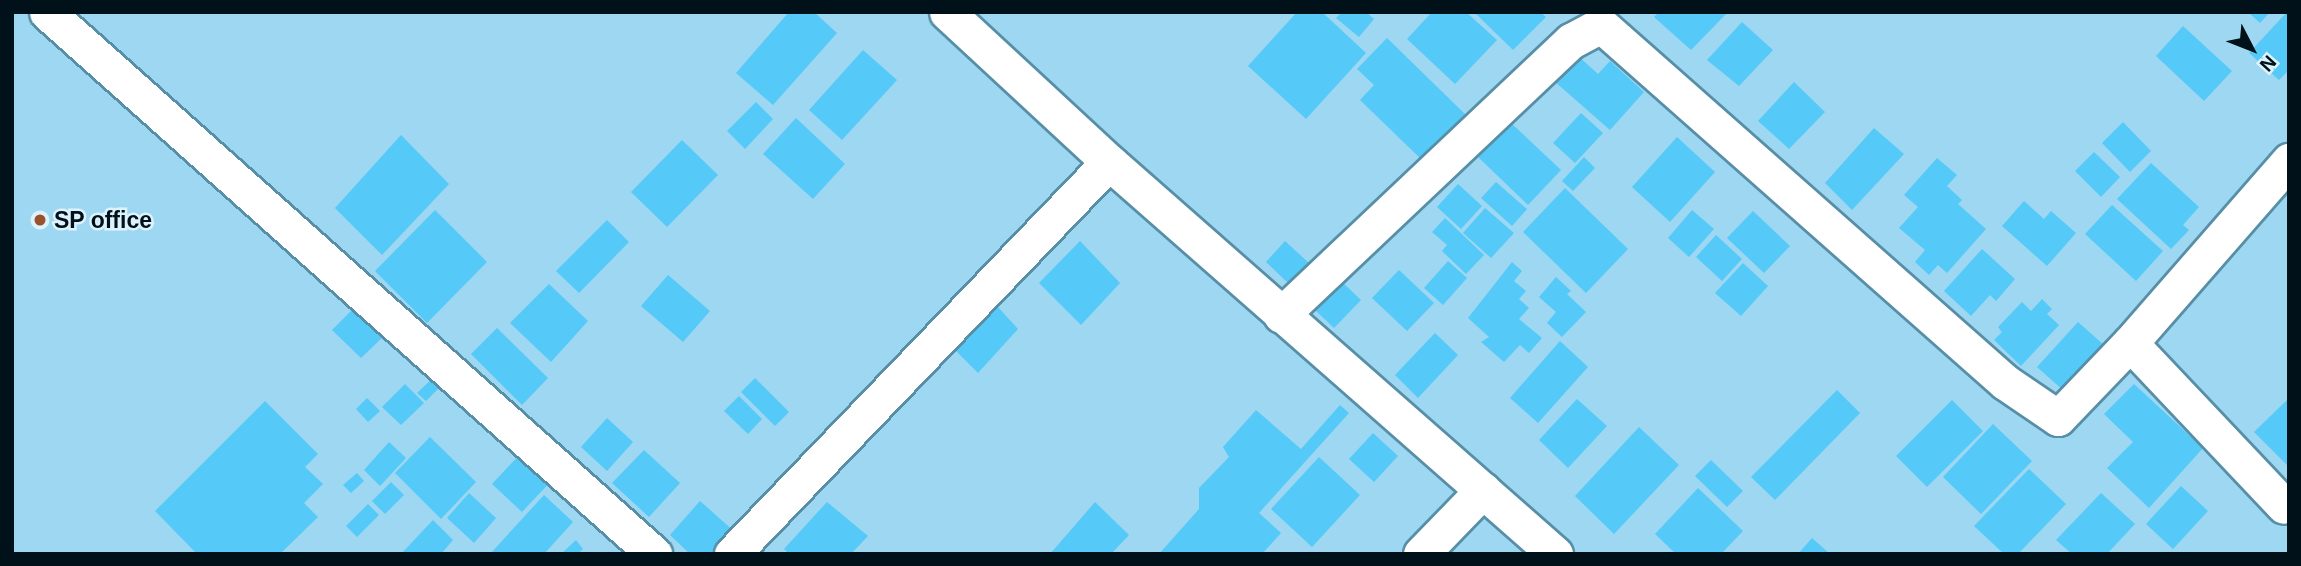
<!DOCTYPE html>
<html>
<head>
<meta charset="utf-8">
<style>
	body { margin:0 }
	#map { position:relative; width:2301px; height:566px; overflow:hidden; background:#9ed7f1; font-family:Helvetica,sans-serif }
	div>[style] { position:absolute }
	.building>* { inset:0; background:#55c9f7 }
	.roads { filter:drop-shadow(2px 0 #578fa7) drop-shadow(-2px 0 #578fa7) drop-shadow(0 2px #578fa7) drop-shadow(0 -2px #578fa7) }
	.street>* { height:35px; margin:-17.5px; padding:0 17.5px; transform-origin:17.5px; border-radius:17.5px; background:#fff }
	.dots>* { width:19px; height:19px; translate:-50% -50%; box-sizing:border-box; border:4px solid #dcf2fd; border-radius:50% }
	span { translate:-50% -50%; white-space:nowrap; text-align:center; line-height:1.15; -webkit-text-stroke:5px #dcf2fd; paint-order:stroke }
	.poi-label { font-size:23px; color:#00111a; font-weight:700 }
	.left { translate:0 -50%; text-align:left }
	.frame { position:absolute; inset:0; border:14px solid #00111a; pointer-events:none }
	.north { position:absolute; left:2217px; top:14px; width:70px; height:70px; -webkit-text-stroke:5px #dcf2fd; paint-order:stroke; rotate:132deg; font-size:19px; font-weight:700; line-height:28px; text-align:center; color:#00111a }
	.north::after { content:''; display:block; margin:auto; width:24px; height:32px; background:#00111a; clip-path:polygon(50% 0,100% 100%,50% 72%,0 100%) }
</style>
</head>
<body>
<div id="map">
	<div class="building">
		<div style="clip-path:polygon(789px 12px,814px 12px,837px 33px,773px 105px,736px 73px)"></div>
		<div style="clip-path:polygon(1297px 12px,1322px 12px,1366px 53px,1306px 119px,1248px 66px)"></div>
		<div style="clip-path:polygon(1342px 12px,1366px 12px,1374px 19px,1359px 37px,1336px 18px)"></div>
		<div style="clip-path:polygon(1432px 12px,1466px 12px,1497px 40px,1455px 84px,1407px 39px)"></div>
		<div style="clip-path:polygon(1474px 12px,1540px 12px,1546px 17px,1513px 50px)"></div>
		<div style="clip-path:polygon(1659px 12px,1728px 12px,1691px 50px,1654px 17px)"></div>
		<div style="clip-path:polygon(2248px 12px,2270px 12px,2260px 23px)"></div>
		<div style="clip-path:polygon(2287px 12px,2289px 70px,2279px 80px,2249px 53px)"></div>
		<div style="clip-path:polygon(1742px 22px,1773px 50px,1739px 86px,1707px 60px)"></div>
		<div style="clip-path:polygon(2183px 26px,2232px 71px,2204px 101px,2156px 56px)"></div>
		<div style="clip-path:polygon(1387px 38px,1467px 116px,1423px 161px,1360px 100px,1374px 85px,1357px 69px)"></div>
		<div style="clip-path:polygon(863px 50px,897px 80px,842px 140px,809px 110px)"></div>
		<div style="clip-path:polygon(1577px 55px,1598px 74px,1610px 61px,1644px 92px,1610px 130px,1554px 81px)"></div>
		<div style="clip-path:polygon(1794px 82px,1825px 112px,1789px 149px,1758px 121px)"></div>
		<div style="clip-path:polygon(756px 102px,773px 119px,745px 149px,727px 131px)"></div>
		<div style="clip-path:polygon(1581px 113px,1603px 133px,1575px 163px,1553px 143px)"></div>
		<div style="clip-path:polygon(796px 118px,845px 164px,813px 199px,763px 154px)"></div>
		<div style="clip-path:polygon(2123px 122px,2151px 151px,2130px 172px,2102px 143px)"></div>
		<div style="clip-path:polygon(1511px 123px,1561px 170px,1528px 205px,1478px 157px)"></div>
		<div style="clip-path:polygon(1874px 128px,1904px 154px,1852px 210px,1825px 183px)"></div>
		<div style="clip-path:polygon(401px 135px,449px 184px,382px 255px,335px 208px)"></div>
		<div style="clip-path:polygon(1677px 137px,1715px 172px,1670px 222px,1632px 187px)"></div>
		<div style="clip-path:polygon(682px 140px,718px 175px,667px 227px,631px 192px)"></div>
		<div style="clip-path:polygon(2094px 152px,2120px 177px,2101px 197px,2075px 171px)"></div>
		<div style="clip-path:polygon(1584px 157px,1595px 168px,1573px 191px,1562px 181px)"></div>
		<div style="clip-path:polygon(1937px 158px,1957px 175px,1947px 186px,1962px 200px,1958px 204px,1986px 229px,1947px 273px,1938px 265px,1929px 275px,1915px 262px,1925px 250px,1899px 228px,1918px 207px,1904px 195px)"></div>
		<div style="clip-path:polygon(2151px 163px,2199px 207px,2183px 225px,2189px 230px,2171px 249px,2117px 199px)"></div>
		<div style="clip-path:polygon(1496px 182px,1527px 209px,1512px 226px,1481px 198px)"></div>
		<div style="clip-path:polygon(1458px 184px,1482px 206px,1461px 229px,1437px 207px)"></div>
		<div style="clip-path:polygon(1565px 188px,1628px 249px,1586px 293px,1523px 232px)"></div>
		<div style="clip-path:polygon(2024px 201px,2044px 219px,2051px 211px,2076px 233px,2047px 266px,2002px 226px)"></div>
		<div style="clip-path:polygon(2112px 205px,2163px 251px,2136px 281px,2085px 234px)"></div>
		<div style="clip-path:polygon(1485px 208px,1514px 233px,1491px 258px,1463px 233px)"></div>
		<div style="clip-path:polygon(435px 210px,487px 262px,427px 323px,375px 271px)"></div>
		<div style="clip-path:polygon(1692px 210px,1714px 229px,1689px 257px,1668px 238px)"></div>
		<div style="clip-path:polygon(1753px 211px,1790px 246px,1764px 273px,1727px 238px)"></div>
		<div style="clip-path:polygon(1445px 218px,1484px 255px,1466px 274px,1442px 251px,1447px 245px,1432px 232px)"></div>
		<div style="clip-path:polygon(607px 220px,629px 242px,579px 293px,556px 271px)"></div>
		<div style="clip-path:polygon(1716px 235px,1742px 259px,1722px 281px,1696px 257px)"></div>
		<div style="clip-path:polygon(1080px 241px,1120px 283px,1081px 325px,1039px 283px)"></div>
		<div style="clip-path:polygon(1285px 241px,1309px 263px,1289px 284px,1266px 262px)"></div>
		<div style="clip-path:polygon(1982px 249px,2015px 279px,1996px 301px,1990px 295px,1971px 316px,1944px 291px)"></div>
		<div style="clip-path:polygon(1448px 261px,1467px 278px,1443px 305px,1424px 288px)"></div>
		<div style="clip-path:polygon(1512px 262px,1522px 271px,1514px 281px,1526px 291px,1519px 299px,1529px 308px,1519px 319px,1542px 338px,1529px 353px,1520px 345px,1504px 362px,1481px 342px,1489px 337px,1468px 318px)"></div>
		<div style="clip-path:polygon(1743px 263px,1768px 286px,1741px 316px,1715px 293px)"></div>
		<div style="clip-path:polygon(1399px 270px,1434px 303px,1407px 331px,1372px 298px)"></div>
		<div style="clip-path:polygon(668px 275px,710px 311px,683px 342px,641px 306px)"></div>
		<div style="clip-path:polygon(1556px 277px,1571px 291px,1567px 294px,1586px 312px,1562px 337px,1547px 323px,1556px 312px,1539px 297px)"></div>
		<div style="clip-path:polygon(1340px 280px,1361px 300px,1334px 328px,1313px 308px)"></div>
		<div style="clip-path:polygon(549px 284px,588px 321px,551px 362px,510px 323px)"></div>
		<div style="clip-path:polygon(2042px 299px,2052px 309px,2047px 314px,2059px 325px,2021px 366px,1994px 340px,2002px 332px,1998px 327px,2022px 302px,2031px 311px)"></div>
		<div style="clip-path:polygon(997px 306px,1018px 329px,978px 373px,954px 349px)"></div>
		<div style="clip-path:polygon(354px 308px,383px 337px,361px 358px,332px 330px)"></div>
		<div style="clip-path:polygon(2078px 322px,2105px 346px,2064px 391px,2037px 367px)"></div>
		<div style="clip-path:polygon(497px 328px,548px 378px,522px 405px,471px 354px)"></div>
		<div style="clip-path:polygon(1435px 333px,1458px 355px,1418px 398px,1395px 375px)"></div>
		<div style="clip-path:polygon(1560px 341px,1588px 367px,1538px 423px,1510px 398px)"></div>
		<div style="clip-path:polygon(436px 375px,444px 383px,426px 401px,417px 393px)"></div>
		<div style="clip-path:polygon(755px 378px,789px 412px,775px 426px,741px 392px)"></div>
		<div style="clip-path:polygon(405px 384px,424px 403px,401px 425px,382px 407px)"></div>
		<div style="clip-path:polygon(2134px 384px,2203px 448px,2149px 508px,2107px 468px,2133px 442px,2104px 414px)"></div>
		<div style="clip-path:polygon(1837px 390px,1860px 413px,1775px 500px,1751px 477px)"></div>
		<div style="clip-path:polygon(739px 396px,762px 419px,748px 434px,724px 411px)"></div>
		<div style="clip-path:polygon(367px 398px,380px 411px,368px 422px,356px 409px)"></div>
		<div style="clip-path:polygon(2289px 398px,2289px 467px,2254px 432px)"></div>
		<div style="clip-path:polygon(1577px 399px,1607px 426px,1568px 468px,1539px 440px)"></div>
		<div style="clip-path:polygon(1952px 400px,1983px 431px,1927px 487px,1896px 456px)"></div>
		<div style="clip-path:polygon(265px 401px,318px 454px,305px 467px,323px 484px,304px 503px,318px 517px,280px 554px,197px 554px,155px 511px)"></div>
		<div style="clip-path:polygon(1340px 405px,1349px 413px,1259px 513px,1281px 533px,1262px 554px,1159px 554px,1199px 509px,1199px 488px,1229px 457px,1223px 447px,1256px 410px,1301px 449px)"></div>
		<div style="clip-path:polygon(607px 418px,633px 442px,607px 471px,581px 447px)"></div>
		<div style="clip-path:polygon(1993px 424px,2032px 461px,1981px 514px,1943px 477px)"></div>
		<div style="clip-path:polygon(1639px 427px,1679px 465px,1614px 534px,1575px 496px)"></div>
		<div style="clip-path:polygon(1373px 433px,1398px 456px,1374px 482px,1349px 459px)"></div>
		<div style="clip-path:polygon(430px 437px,476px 482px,441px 519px,395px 473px)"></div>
		<div style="clip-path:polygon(389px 442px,406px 458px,380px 486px,364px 470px)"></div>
		<div style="clip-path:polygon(644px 450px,680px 483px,649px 517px,612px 483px)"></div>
		<div style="clip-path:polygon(523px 451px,553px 479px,522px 512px,492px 484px)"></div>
		<div style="clip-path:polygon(1319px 457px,1360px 495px,1312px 547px,1271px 509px)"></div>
		<div style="clip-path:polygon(1711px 460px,1743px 491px,1727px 507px,1695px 476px)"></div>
		<div style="clip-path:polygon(2029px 469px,2066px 504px,2018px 554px,2004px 554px,1974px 526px)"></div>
		<div style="clip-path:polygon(357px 473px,364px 481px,351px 493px,343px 485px)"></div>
		<div style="clip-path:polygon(391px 482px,404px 495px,385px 514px,372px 501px)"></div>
		<div style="clip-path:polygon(2181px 486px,2208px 511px,2173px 549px,2146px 524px)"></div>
		<div style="clip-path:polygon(1698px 488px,1743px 531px,1721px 554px,1676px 554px,1655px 534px)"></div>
		<div style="clip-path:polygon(469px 493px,496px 518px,474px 543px,447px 518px)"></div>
		<div style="clip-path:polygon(2101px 493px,2135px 524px,2107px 554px,2072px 554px,2056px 540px)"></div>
		<div style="clip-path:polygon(544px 495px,573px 522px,544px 554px,490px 554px)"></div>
		<div style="clip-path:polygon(700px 501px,735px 532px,715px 554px,690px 554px,670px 535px)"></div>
		<div style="clip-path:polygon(827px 502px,868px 536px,851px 554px,789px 554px,784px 549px)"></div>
		<div style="clip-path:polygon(1095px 502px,1129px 535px,1111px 554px,1050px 554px)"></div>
		<div style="clip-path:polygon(368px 504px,379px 515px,357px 537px,346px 526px)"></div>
		<div style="clip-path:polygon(433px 520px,453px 540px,441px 554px,401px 554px)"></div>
		<div style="clip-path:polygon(1812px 538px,1830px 554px,1798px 554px)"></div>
		<div style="clip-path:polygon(576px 540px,583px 549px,578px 554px,561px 554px)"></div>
	</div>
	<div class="roads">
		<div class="street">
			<div style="left:47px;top:12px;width:814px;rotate:41.76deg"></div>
			<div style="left:947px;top:12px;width:221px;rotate:42.8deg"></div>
			<div style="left:1109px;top:162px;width:594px;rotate:41.31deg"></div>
			<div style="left:1281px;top:315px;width:399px;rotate:-43.4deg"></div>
			<div style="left:1571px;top:41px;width:34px;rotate:-28deg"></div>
			<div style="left:1601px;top:25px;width:539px;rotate:41.47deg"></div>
			<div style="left:2005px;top:382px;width:64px;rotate:34.2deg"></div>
			<div style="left:2058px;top:418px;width:104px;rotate:-46.2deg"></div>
			<div style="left:2130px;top:343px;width:242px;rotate:-48.9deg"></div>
			<div style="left:2130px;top:343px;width:224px;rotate:46.6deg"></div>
			<div style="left:732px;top:554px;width:544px;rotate:-46.12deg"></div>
			<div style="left:1421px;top:554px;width:89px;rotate:-45.9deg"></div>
		</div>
	</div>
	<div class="dots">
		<div style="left:40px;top:220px;background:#99522b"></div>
	</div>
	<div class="poi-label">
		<span class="left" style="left:54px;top:220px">SP office</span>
	</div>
	<div class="frame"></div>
	<div class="north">N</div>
</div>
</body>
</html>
